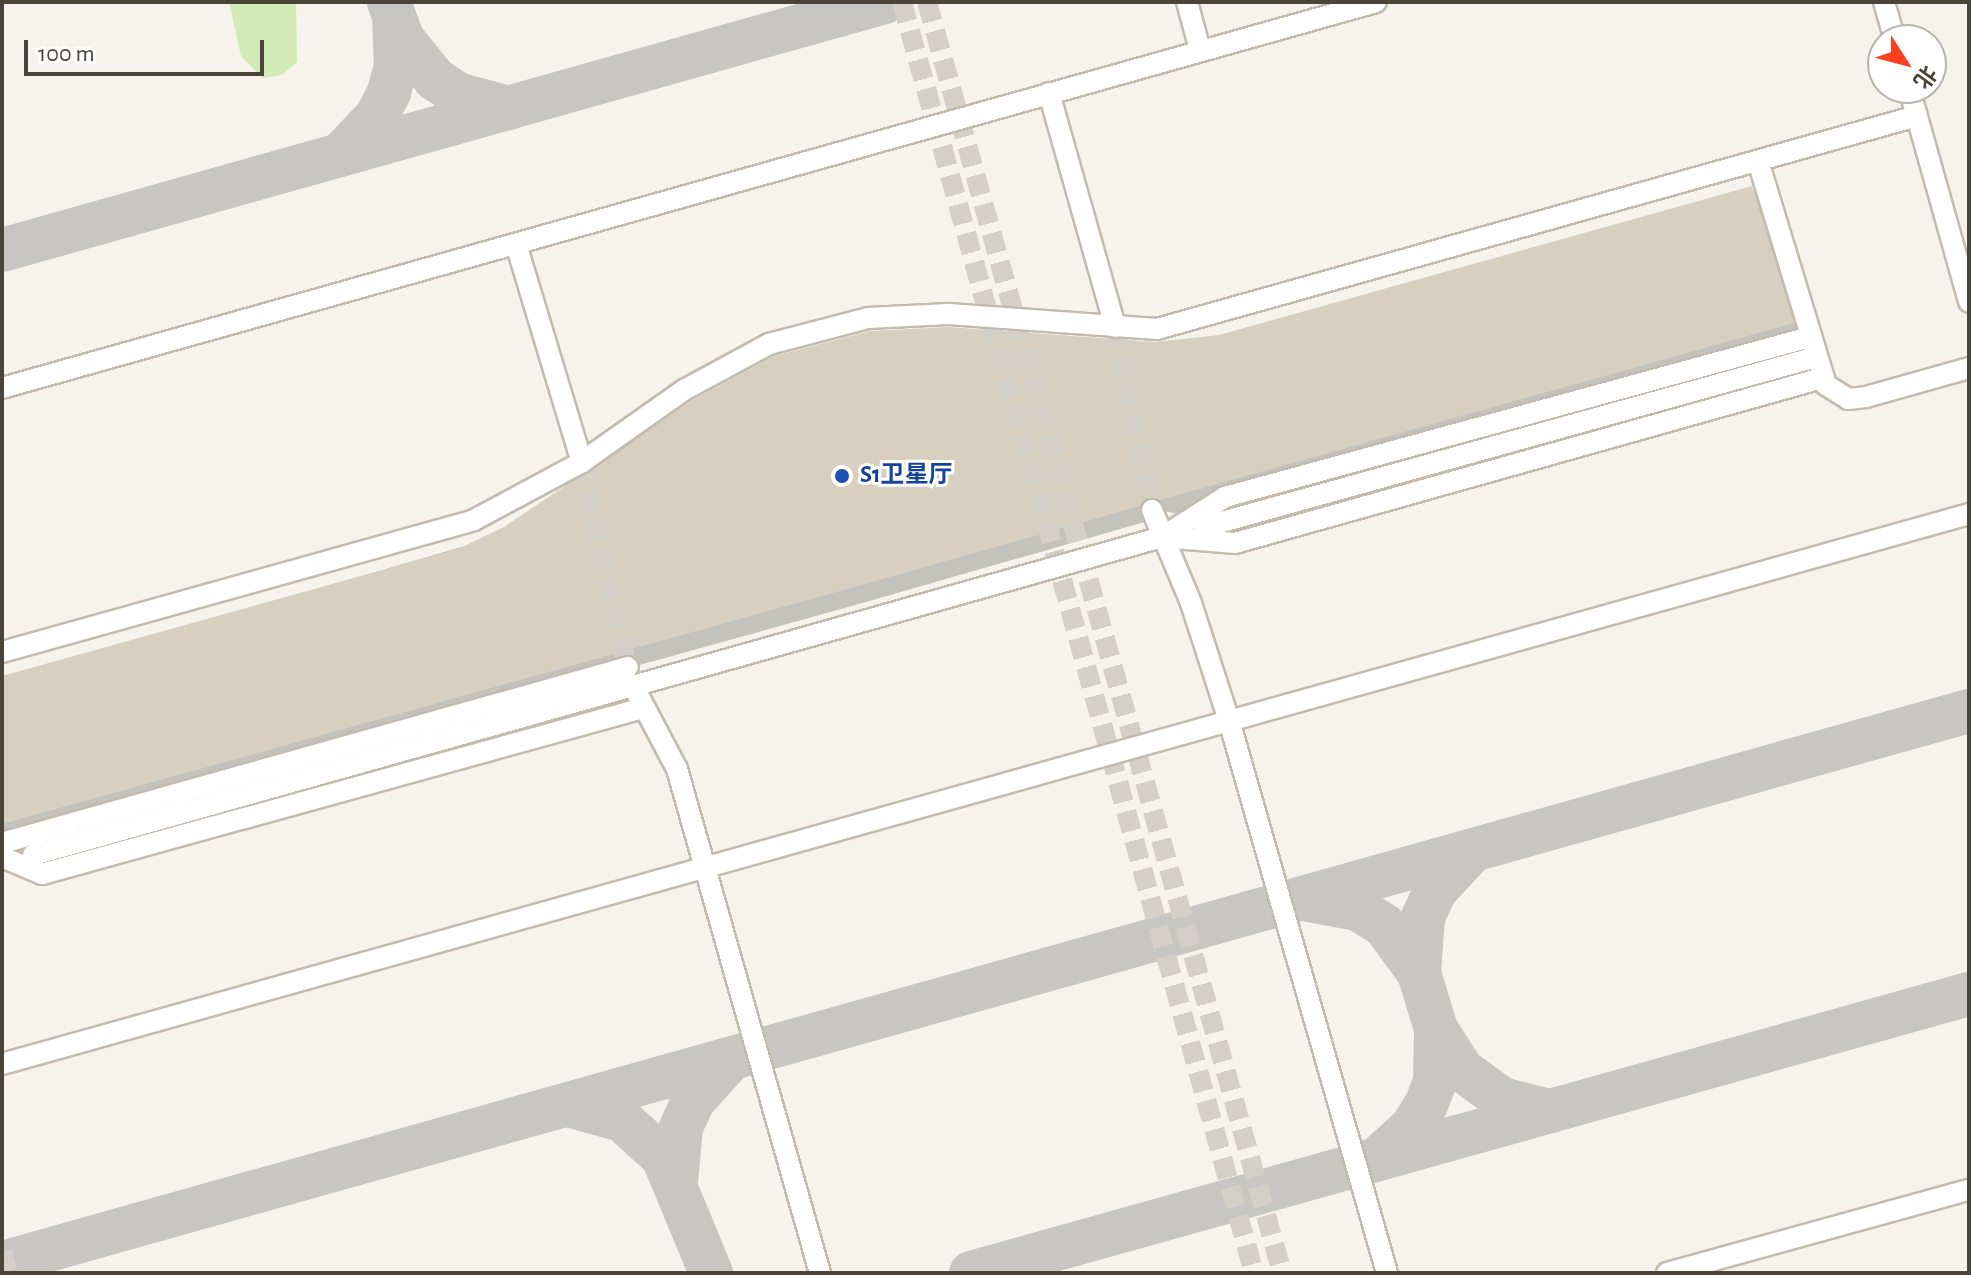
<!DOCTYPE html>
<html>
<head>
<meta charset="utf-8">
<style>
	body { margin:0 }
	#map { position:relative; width:1971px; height:1275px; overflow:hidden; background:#f6f3ec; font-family:"Alegreya Sans","Noto Sans SC",sans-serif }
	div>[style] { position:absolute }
	.green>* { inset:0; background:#d2eab5 }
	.shadow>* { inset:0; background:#0003 }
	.taxiway>* { height:44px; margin:-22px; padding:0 22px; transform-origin:22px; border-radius:22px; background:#c8c6c3 }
	.building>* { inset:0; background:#d8cfc1 }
	.minor-tunnel>* { height:20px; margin-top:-10px; transform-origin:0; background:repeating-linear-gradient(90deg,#d4d0c8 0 20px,transparent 0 30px) }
	.roads { filter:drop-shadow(2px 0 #c2bbae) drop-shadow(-2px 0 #c2bbae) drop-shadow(0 2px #c2bbae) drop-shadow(0 -2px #c2bbae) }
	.minor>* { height:20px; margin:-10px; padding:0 10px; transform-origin:10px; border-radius:10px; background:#fff }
	.dots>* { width:22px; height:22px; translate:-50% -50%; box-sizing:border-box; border:4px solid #fff; border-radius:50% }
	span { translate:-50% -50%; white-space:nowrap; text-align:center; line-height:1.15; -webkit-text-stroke:6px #fff; paint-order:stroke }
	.transit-label { font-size:24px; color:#164399; font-weight:700 }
	.left { translate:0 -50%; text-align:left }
	.frame { position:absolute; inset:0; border:4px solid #4b4439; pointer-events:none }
	.north { position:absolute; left:1867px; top:24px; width:80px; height:80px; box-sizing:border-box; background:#fff; border:2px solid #b7b4b0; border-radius:50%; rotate:126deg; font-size:22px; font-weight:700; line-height:32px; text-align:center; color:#4b4439 }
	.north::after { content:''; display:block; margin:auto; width:28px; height:36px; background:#fc3f1d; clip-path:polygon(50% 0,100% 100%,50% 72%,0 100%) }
	.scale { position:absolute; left:24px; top:40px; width:240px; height:36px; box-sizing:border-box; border:4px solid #4b4439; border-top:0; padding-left:10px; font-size:24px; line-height:28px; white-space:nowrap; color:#4b4439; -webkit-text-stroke:6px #fff; paint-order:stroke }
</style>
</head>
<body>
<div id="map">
	<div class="green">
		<div style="clip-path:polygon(229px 2px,296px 2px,297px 62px,282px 75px,263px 78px,241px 56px)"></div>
	</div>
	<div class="shadow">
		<div style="clip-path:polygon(1751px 188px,1766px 202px,1806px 337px,1175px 513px,1162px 511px,1155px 519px,866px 602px,7px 841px,2px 836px,2px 681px,1156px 344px,1220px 337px)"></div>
	</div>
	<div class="taxiway">
		<div style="left:389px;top:2px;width:38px;rotate:70deg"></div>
		<div style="left:402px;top:38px;width:53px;rotate:51.2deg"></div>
		<div style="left:435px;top:79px;width:27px;rotate:34deg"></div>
		<div style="left:457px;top:94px;width:54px;rotate:15.1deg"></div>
		<div style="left:340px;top:155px;width:54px;rotate:-46.5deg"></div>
		<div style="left:377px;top:116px;width:27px;rotate:-63deg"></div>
		<div style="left:389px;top:92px;width:27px;rotate:-75deg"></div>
		<div style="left:396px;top:66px;width:47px;rotate:-92.4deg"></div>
		<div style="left:2px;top:250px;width:917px;rotate:-15.69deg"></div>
		<div style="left:1309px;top:900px;width:50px;rotate:10.4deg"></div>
		<div style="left:1358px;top:909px;width:31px;rotate:32deg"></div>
		<div style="left:1384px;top:925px;width:59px;rotate:53.9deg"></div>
		<div style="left:1419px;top:973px;width:59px;rotate:73.1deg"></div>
		<div style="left:1436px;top:1029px;width:49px;rotate:57.6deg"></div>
		<div style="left:1462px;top:1070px;width:49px;rotate:35.9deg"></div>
		<div style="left:1502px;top:1099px;width:49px;rotate:14.3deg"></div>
		<div style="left:1419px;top:973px;width:56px;rotate:-85.9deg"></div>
		<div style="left:1423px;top:917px;width:29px;rotate:-65deg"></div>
		<div style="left:1435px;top:891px;width:56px;rotate:-47.2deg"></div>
		<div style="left:568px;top:1105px;width:56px;rotate:15.5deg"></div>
		<div style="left:622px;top:1120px;width:55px;rotate:42.1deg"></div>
		<div style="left:663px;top:1157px;width:126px;rotate:67.5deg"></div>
		<div style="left:1379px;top:1157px;width:45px;rotate:-42.3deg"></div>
		<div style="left:1412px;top:1127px;width:26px;rotate:-58deg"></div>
		<div style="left:1426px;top:1105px;width:26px;rotate:-69deg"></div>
		<div style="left:1435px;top:1081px;width:52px;rotate:-88.9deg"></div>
		<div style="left:676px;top:1182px;width:55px;rotate:-84.8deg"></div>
		<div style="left:681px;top:1127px;width:29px;rotate:-65deg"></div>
		<div style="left:693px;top:1101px;width:57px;rotate:-47.9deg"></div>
		<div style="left:2px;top:1263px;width:2043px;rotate:-15.68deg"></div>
		<div style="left:971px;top:1273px;width:1036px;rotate:-15.62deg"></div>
	</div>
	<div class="building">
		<div style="clip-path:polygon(1752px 186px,1794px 323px,1160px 500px,1148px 498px,1140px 506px,851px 588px,2px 824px,2px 676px,458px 549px,504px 527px,691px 401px,774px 356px,870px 331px,948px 327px,1156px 342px,1219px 335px)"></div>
	</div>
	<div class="minor-tunnel">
		<div style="left:902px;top:2px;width:1319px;rotate:74.52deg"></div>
		<div style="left:927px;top:2px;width:1320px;rotate:74.39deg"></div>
		<div style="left:1115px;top:327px;width:187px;rotate:78.6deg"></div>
		<div style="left:582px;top:462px;width:200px;rotate:77.6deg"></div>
		<div style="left:2px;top:1252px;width:22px;rotate:74deg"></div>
	</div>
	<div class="roads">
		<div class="minor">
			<div style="left:1187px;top:2px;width:50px;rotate:74.8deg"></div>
			<div style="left:1884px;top:2px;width:40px;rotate:74deg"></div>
			<div style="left:1909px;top:88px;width:222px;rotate:74.3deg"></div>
			<div style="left:1049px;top:93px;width:243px;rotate:74.2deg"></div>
			<div style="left:1758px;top:161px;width:234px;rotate:73.1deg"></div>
			<div style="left:1826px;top:385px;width:26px;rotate:32deg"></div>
			<div style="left:1848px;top:399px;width:18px;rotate:-6deg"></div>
			<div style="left:1866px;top:397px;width:107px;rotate:-15.7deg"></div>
			<div style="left:516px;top:244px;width:228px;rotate:73.2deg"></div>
			<div style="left:2px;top:388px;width:1427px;rotate:-15.69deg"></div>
			<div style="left:1152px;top:510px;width:101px;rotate:67.2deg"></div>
			<div style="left:1191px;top:603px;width:127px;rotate:72.1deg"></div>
			<div style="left:1230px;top:724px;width:571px;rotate:74.04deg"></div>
			<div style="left:1204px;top:527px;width:635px;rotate:-15.52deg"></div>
			<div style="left:1162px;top:537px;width:73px;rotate:4.7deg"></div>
			<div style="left:1235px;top:543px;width:610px;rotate:-15.7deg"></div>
			<div style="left:2px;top:652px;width:490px;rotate:-15.6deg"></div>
			<div style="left:474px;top:520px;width:123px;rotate:-28.2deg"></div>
			<div style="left:582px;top:462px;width:125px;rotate:-35.2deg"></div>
			<div style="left:684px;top:390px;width:97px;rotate:-28.4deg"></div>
			<div style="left:769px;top:344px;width:102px;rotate:-14.7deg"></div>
			<div style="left:868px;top:318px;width:80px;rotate:-2.9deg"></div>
			<div style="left:948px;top:314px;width:210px;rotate:4.1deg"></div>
			<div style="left:1157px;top:329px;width:789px;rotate:-15.66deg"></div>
			<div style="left:638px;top:695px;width:84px;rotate:62.2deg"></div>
			<div style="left:677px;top:769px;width:524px;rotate:74.16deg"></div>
			<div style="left:2px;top:843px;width:650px;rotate:-15.7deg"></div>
			<div style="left:33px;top:855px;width:1173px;rotate:-15.73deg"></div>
			<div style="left:1162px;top:537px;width:75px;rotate:-32.4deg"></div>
			<div style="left:1225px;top:497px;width:606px;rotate:-15.3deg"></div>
			<div style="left:2px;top:857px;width:43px;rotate:23deg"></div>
			<div style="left:42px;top:874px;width:624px;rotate:-15.44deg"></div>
			<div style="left:2px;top:1064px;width:2042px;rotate:-15.62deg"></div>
			<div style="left:1667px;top:1273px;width:313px;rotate:-15.4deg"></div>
		</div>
	</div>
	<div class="dots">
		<div style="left:842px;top:476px;background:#1a4fb4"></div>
	</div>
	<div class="transit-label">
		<span class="left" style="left:860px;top:476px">S1卫星厅</span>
	</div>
	<div class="frame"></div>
	<div class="north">北</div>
	<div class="scale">100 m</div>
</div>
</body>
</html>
